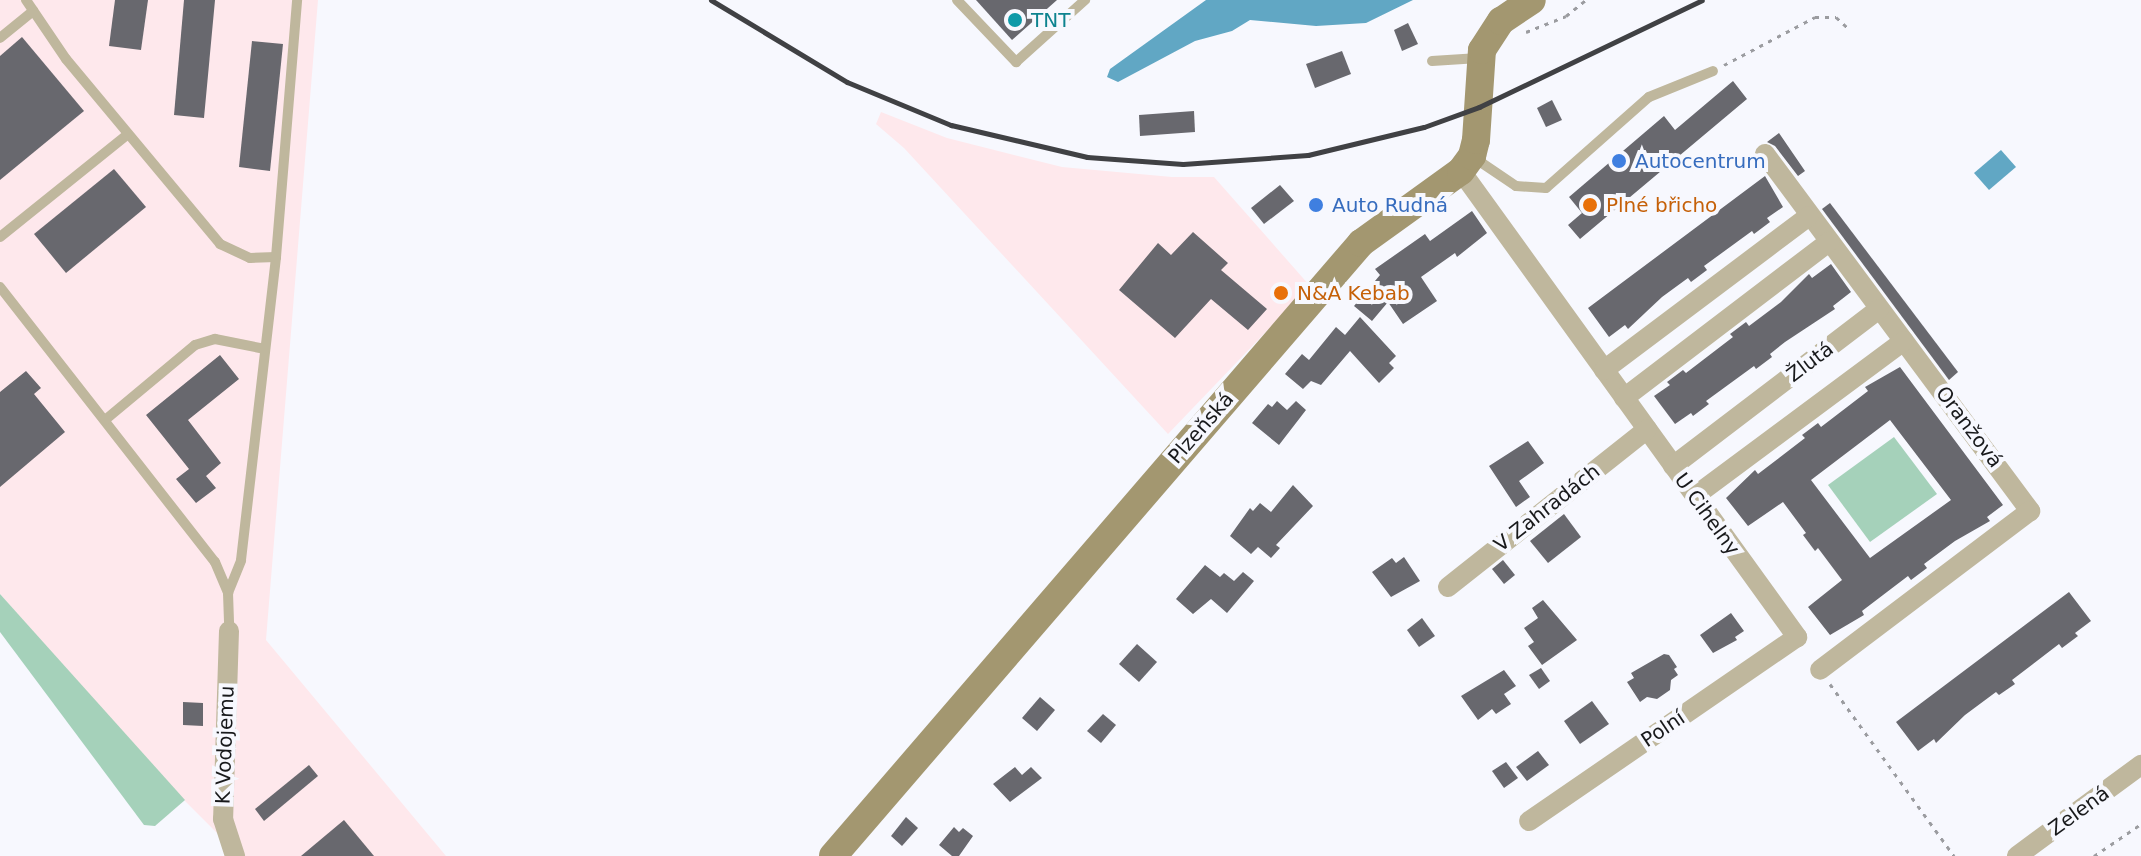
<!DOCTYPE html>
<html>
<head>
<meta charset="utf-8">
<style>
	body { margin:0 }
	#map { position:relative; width:2141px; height:856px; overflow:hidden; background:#f7f8fe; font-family:"DejaVu Sans",sans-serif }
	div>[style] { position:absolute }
	.industrial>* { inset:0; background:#fee8ec }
	.green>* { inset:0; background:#a5d1ba }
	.water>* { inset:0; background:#61a7c4 }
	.building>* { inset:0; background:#68686e }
	.path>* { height:3px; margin-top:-1.5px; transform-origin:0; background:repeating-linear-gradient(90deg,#9b9ca0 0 4px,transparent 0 10px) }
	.service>* { height:10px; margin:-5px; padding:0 5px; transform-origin:5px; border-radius:5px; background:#bfb79d }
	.minor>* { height:20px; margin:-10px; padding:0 10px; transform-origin:10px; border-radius:10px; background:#bfb79d }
	.secondary>* { height:28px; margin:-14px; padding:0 14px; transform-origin:14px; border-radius:14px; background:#a39770 }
	.rail>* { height:5px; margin:-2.5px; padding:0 2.5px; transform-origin:2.5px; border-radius:2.5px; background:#404144 }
	.dots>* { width:22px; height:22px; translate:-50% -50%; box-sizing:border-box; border:4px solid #f7f8fe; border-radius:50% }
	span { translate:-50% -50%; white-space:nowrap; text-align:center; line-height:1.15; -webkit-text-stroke:8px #f7f8fe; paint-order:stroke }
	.culture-label { font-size:20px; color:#0d838f }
	.left { translate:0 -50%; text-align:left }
	.shop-label { font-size:20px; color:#366cbe }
	.food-label { font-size:20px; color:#c56008 }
	.street-label { font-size:20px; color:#18191b }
</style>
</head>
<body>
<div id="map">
	<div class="industrial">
		<div style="clip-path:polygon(0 0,318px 0,266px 640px,446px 856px,240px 856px,153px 769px,0 594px)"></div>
		<div style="clip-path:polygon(881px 112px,947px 138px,1062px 167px,1172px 177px,1214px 177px,1310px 286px,1168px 434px,904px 148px,876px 124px)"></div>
	</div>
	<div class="green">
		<div style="clip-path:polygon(1894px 437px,1937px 494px,1870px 542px,1828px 485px)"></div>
		<div style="clip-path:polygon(0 594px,185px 800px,155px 826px,144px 825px,0 632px)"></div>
	</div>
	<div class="water">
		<div style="clip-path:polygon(1206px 0,1413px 0,1366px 23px,1316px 26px,1250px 20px,1232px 31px,1195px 41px,1118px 82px,1107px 77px,1110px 69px)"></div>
		<div style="clip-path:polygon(2001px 150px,2016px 167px,1989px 190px,1974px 173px)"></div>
	</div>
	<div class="building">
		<div style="clip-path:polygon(115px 0,148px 0,141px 50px,109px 46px)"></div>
		<div style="clip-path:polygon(184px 0,215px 0,204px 118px,174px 115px)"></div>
		<div style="clip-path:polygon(976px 0,1057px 0,1012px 40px)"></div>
		<div style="clip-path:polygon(1408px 23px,1418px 44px,1402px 51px,1394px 30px)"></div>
		<div style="clip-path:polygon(22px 37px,84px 111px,0 180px,0 56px)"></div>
		<div style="clip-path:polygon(252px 41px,283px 44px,270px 171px,239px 167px)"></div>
		<div style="clip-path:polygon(1342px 51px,1351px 74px,1315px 88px,1306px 64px)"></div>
		<div style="clip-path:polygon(1733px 81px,1747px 99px,1580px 239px,1568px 225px,1582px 213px,1569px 197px,1664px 116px,1675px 130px)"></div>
		<div style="clip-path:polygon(1552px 100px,1562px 120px,1546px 127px,1537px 108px)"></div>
		<div style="clip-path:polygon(1194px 111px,1195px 132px,1140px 136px,1139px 115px)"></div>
		<div style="clip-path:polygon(1779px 133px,1805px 171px,1798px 176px,1775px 146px,1767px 142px)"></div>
		<div style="clip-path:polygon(114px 169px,146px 207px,66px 273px,34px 234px)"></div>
		<div style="clip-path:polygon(1765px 176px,1783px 207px,1767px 218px,1770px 222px,1754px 234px,1752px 231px,1704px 266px,1707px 270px,1691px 282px,1688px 278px,1662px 297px,1628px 329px,1625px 325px,1609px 337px,1588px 308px)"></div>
		<div style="clip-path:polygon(1280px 185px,1294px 201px,1264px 224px,1251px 208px)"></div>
		<div style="clip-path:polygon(1830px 203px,1958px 372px,1949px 380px,1822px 209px)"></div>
		<div style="clip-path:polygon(1472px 211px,1487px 233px,1457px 257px,1455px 253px,1421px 277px,1437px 301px,1403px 324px,1388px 302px,1372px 321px,1354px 306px,1380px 275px,1375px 269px,1425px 234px,1430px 241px)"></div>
		<div style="clip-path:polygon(1193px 232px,1228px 263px,1221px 270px,1267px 309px,1248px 330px,1211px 299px,1175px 338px,1119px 290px,1158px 243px,1171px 255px)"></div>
		<div style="clip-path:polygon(1831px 264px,1851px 292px,1833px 306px,1835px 309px,1785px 342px,1770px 354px,1772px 357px,1756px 369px,1754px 366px,1706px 401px,1709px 404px,1693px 416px,1691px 413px,1675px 424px,1654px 396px,1670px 385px,1667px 382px,1683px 370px,1686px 373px,1733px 337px,1730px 334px,1746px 322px,1749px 326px,1781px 302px,1809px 274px,1812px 278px)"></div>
		<div style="clip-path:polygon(1360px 317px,1396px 356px,1389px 363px,1394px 368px,1379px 383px,1350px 351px,1321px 385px,1311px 381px,1303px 389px,1285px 374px,1302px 354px,1309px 360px,1336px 327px,1345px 335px)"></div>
		<div style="clip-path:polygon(220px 355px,239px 379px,188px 420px,221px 463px,206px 476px,216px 488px,196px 503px,176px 479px,189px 469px,146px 415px)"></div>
		<div style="clip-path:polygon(evenodd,1900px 367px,2003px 505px,1987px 517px,1990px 521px,1955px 541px,1924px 564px,1927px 568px,1911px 580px,1908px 576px,1862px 611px,1864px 615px,1830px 635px,1808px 607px,1842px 580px,1818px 548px,1815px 551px,1803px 535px,1806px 533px,1783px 502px,1748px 526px,1726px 498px,1755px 470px,1758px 474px,1805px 438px,1802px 435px,1818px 423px,1821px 427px,1868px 391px,1865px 387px,1900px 367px,1890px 420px,1951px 500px,1870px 558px,1811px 480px,1890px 420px)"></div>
		<div style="clip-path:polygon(26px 371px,41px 388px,34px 394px,65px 432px,0 487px,0 392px)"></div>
		<div style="clip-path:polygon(1277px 401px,1287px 410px,1296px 401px,1306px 410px,1279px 445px,1252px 423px,1268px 404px,1272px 407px)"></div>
		<div style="clip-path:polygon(1528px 441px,1544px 463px,1519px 481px,1530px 497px,1516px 507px,1489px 466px)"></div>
		<div style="clip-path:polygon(1293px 485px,1313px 506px,1276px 545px,1280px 548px,1271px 558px,1258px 547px,1251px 554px,1230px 536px,1250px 508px,1253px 511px,1260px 503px,1271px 512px)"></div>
		<div style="clip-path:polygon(1564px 514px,1581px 537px,1548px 563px,1530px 541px)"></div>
		<div style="clip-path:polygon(1404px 557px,1420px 581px,1391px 597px,1372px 572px,1392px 558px,1396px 563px)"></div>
		<div style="clip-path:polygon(1503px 560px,1515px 575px,1504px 584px,1492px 569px)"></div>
		<div style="clip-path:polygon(1205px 565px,1220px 577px,1224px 573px,1234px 581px,1243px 572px,1254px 581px,1227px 613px,1211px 599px,1193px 614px,1176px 599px)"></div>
		<div style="clip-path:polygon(2069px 592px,2091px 621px,2075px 633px,2078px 636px,2062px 648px,2059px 644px,2012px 680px,2015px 684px,1999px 695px,1996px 692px,1965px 715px,1936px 743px,1934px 739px,1918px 751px,1896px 722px)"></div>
		<div style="clip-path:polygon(1543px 600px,1577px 640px,1542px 665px,1528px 646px,1534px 642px,1524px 628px,1538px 618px,1532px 608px)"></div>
		<div style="clip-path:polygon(1731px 613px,1744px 631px,1735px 637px,1737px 640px,1713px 653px,1700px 635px)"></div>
		<div style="clip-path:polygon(1422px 618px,1435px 636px,1419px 647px,1407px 630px)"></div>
		<div style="clip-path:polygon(1137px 644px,1157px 662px,1139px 682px,1119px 664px)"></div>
		<div style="clip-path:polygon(1664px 654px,1669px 655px,1677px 667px,1674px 669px,1678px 675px,1671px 680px,1670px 690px,1657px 699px,1647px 697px,1640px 702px,1627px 682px,1634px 678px,1631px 673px)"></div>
		<div style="clip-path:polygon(1541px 668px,1550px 681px,1539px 689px,1529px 675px)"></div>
		<div style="clip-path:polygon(1504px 670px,1516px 686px,1504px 694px,1511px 704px,1496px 714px,1492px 709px,1478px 720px,1461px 696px)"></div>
		<div style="clip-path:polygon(1040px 697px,1055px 710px,1037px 731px,1022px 718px)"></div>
		<div style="clip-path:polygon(1592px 701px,1609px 724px,1580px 744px,1564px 721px)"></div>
		<div style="clip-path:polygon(183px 702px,203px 703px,203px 726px,183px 725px)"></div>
		<div style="clip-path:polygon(1103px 714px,1116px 725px,1101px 743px,1087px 731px)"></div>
		<div style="clip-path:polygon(1538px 751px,1549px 765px,1527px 781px,1516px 767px)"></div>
		<div style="clip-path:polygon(1506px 762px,1518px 778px,1504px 788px,1492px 771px)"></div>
		<div style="clip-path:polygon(309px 765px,318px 776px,264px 821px,255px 809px)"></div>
		<div style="clip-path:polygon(1015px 767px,1022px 775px,1031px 767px,1042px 778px,1010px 802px,993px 784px)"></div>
		<div style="clip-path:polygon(906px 817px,918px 828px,902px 846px,891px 836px)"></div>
		<div style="clip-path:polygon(344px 820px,374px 856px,301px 856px)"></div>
		<div style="clip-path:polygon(954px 827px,959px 832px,963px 828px,973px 836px,959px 856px,952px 856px,939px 845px)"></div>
	</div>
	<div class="path">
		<div style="left:1526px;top:32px;width:43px;rotate:-21.8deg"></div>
		<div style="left:1566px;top:16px;width:26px;rotate:-39deg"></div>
		<div style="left:1724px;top:65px;width:103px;rotate:-27.8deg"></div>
		<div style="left:1815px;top:17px;width:21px"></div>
		<div style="left:1836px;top:17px;width:19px;rotate:43deg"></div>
		<div style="left:1830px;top:684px;width:212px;rotate:54.2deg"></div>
		<div style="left:2094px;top:856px;width:57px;rotate:-34.2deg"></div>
	</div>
	<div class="service">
		<div style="left:26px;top:0;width:71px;rotate:55.9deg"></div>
		<div style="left:66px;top:59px;width:241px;rotate:50.2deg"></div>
		<div style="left:220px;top:244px;width:33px;rotate:25deg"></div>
		<div style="left:250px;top:258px;width:26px;rotate:-2deg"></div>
		<div style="left:957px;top:0;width:86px;rotate:46.4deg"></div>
		<div style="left:1016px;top:62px;width:93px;rotate:-41.9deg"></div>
		<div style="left:0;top:38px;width:43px;rotate:-39.3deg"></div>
		<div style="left:1432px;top:61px;width:47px;rotate:-3.7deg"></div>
		<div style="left:1473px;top:157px;width:52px;rotate:34deg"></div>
		<div style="left:1516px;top:186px;width:30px;rotate:4deg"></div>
		<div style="left:1546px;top:188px;width:137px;rotate:-41.5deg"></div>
		<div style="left:1649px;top:97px;width:69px;rotate:-22.1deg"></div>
		<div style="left:0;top:237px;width:163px;rotate:-38.8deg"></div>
		<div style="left:0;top:287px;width:349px;rotate:52deg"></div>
		<div style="left:215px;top:562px;width:34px;rotate:67deg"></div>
		<div style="left:228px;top:593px;width:38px;rotate:88deg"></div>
		<div style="left:105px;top:420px;width:117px;rotate:-39.8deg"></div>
		<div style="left:195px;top:345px;width:21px;rotate:-17deg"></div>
		<div style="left:215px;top:339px;width:51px;rotate:11.3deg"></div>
		<div style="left:228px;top:593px;width:35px;rotate:-68deg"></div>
		<div style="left:241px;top:560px;width:305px;rotate:-83.4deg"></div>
		<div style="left:276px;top:257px;width:258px;rotate:-85.3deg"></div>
	</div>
	<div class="minor">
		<div style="left:1765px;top:154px;width:445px;rotate:53.4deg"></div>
		<div style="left:2030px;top:511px;width:263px;rotate:142.9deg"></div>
		<div style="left:1461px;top:171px;width:575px;rotate:54.21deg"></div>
		<div style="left:1797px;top:637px;width:325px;rotate:145.5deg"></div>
		<div style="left:1604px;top:370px;width:256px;rotate:-36.9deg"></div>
		<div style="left:1624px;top:398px;width:258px;rotate:-37.3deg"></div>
		<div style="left:1673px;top:466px;width:259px;rotate:-37.3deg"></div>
		<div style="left:1695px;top:496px;width:260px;rotate:-36.6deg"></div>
		<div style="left:1448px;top:587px;width:254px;rotate:-38.4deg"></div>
		<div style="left:229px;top:631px;width:188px;rotate:91.8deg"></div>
		<div style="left:223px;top:819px;width:39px;rotate:72deg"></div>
		<div style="left:2017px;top:856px;width:154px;rotate:-36.3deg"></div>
	</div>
	<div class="secondary">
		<div style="left:833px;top:856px;width:809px;rotate:-49.26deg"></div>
		<div style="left:1361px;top:243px;width:123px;rotate:-35.8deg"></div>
		<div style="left:1461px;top:171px;width:19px;rotate:-54deg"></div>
		<div style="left:1472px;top:156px;width:16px;rotate:-76deg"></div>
		<div style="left:1476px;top:140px;width:90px;rotate:-86.2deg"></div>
		<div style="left:1482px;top:50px;width:35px;rotate:-57deg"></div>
		<div style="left:1501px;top:21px;width:37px;rotate:-34deg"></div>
	</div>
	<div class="rail">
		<div style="left:711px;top:0;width:159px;rotate:31.1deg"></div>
		<div style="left:847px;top:82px;width:113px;rotate:22.5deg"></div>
		<div style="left:951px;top:125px;width:140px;rotate:13.2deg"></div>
		<div style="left:1087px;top:157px;width:96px;rotate:4.2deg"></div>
		<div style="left:1183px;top:164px;width:125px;rotate:-4.1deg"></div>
		<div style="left:1308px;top:155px;width:119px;rotate:-13.6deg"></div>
		<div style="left:1424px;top:127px;width:59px;rotate:-20deg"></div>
		<div style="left:1479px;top:107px;width:247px;rotate:-25.6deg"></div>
	</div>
	<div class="dots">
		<div style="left:1015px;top:20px;background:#0f9aa8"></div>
		<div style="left:1619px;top:161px;background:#3f7fe0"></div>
		<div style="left:1316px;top:205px;background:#3f7fe0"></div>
		<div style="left:1590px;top:205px;background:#e8710a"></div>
		<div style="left:1281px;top:293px;background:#e8710a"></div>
	</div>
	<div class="culture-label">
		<span class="left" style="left:1031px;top:20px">TNT</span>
	</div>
	<div class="shop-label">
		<span class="left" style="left:1635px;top:161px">Autocentrum</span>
		<span class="left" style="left:1332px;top:205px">Auto Rudná</span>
	</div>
	<div class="food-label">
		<span class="left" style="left:1606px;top:205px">Plné břicho</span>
		<span class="left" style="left:1297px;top:293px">N&amp;A Kebab</span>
	</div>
	<div class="street-label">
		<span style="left:1810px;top:362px;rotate:-37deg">Žlutá</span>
		<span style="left:1969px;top:427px;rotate:53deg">Oranžová</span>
		<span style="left:1201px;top:428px;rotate:-49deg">Plzeňská</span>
		<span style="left:1547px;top:508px;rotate:-38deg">V Zahradách</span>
		<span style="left:1707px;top:514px;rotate:54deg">U Cihelny</span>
		<span style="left:1663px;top:729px;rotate:-34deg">Polní</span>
		<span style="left:225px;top:745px;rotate:-88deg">K Vodojemu</span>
		<span style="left:2079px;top:811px;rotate:-36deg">Zelená</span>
	</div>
</div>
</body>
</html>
